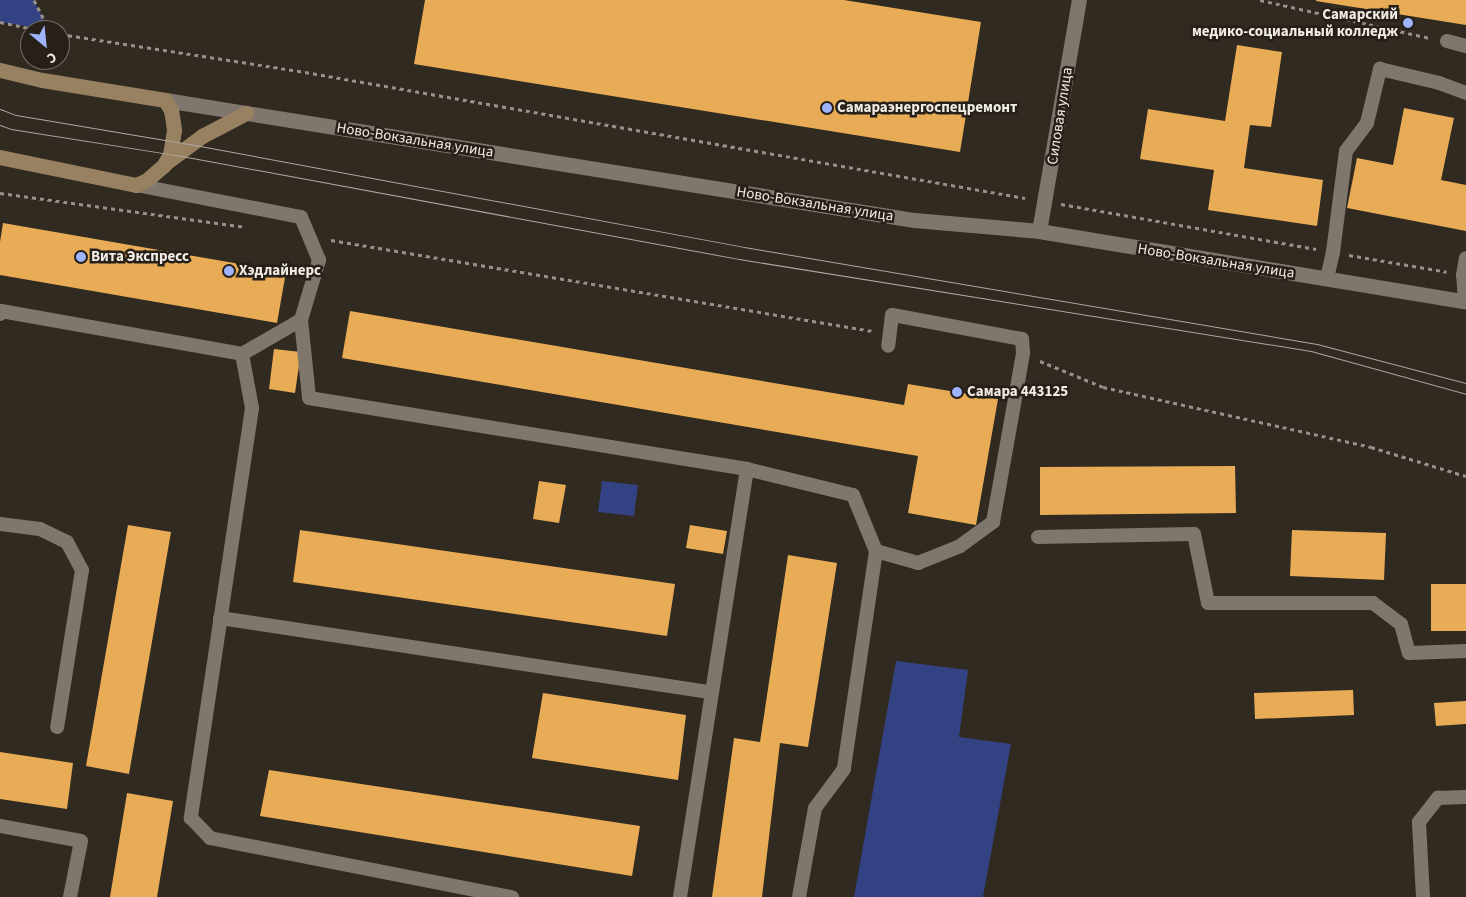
<!DOCTYPE html>
<html>
<head>
<meta charset="utf-8">
<style>
	body { margin:0 }
	#map { position:relative; width:1466px; height:897px; overflow:hidden; background:#312a21; font-family:"Source Sans 3",sans-serif }
	div>[style] { position:absolute }
	.green>* { inset:0; background:#334282 }
	.building>* { inset:0; background:#e8ac57 }
	.path>* { height:3px; margin-top:-1.5px; transform-origin:0; background:repeating-linear-gradient(90deg,#979189 0 4px,transparent 0 8px) }
	.lane>* { height:14px; margin:-7px; padding:0 7px; transform-origin:7px; border-radius:7px; background:#7f776d }
	.street>* { height:15px; margin:-7.5px; padding:0 7.5px; transform-origin:7.5px; border-radius:7.5px; background:#7f776d }
	.secondary>* { height:15px; margin:-7.5px; padding:0 7.5px; transform-origin:7.5px; border-radius:7.5px; background:#988160 }
	.tram>* { height:1px; margin:-0.5px; padding:0 0.5px; transform-origin:0.5px; border-radius:0.5px; background:#aea8a1 }
	.dots>* { width:14px; height:14px; translate:-50% -50%; box-sizing:border-box; border:2px solid #272018; border-radius:50% }
	span { translate:-50% -50%; white-space:nowrap; text-align:center; line-height:1.15; -webkit-text-stroke:5px #272018; paint-order:stroke }
	.poi-label { font-size:15px; color:#f0ebe5; font-weight:700 }
	.right { translate:-100% -50%; text-align:right }
	.left { translate:0 -50%; text-align:left }
	.street-label { font-size:15px; color:#f0ebe5 }
	.north { position:absolute; left:20px; top:20px; width:50px; height:50px; box-sizing:border-box; background:#272018; border:1px solid #77716a; border-radius:50%; rotate:152deg; font-size:14px; font-weight:700; line-height:20px; text-align:center; color:#f0ebe5 }
	.north::after { content:''; display:block; margin:auto; width:18px; height:22px; background:#9eb4fd; clip-path:polygon(50% 0,100% 100%,50% 72%,0 100%) }
</style>
</head>
<body>
<div id="map">
	<div class="green">
		<div style="clip-path:polygon(0 0,34px 0,49px 30px,0 22px)"></div>
		<div style="clip-path:polygon(602px 481px,638px 485px,634px 516px,598px 512px)"></div>
		<div style="clip-path:polygon(896px 661px,968px 670px,959px 737px,1011px 744px,983px 897px,854px 897px)"></div>
	</div>
	<div class="building">
		<div style="clip-path:polygon(425px 0,844px 0,981px 22px,960px 152px,414px 64px)"></div>
		<div style="clip-path:polygon(1316px 0,1466px 0,1466px 25px,1316px 1px)"></div>
		<div style="clip-path:polygon(1237px 45px,1282px 52px,1271px 127px,1250px 125px,1244px 168px,1323px 180px,1317px 226px,1208px 210px,1214px 170px,1140px 159px,1148px 109px,1225px 121px)"></div>
		<div style="clip-path:polygon(1404px 108px,1454px 118px,1441px 180px,1466px 185px,1466px 231px,1347px 208px,1357px 158px,1393px 165px)"></div>
		<div style="clip-path:polygon(3px 223px,286px 272px,277px 323px,0 275px,0 242px)"></div>
		<div style="clip-path:polygon(350px 311px,904px 405px,908px 384px,998px 399px,976px 525px,908px 513px,918px 456px,342px 358px)"></div>
		<div style="clip-path:polygon(274px 349px,301px 352px,295px 393px,269px 389px)"></div>
		<div style="clip-path:polygon(1235px 466px,1236px 513px,1040px 515px,1040px 467px)"></div>
		<div style="clip-path:polygon(539px 481px,566px 485px,559px 523px,533px 519px)"></div>
		<div style="clip-path:polygon(128px 525px,171px 532px,129px 774px,86px 766px)"></div>
		<div style="clip-path:polygon(690px 525px,727px 531px,723px 554px,686px 548px)"></div>
		<div style="clip-path:polygon(300px 530px,675px 584px,667px 636px,293px 582px)"></div>
		<div style="clip-path:polygon(1292px 530px,1386px 533px,1384px 580px,1290px 576px)"></div>
		<div style="clip-path:polygon(788px 555px,837px 563px,808px 747px,780px 743px,762px 897px,712px 897px,734px 738px,760px 742px)"></div>
		<div style="clip-path:polygon(1431px 584px,1466px 584px,1466px 631px,1431px 631px)"></div>
		<div style="clip-path:polygon(1353px 690px,1354px 715px,1255px 719px,1254px 693px)"></div>
		<div style="clip-path:polygon(543px 693px,686px 715px,678px 780px,532px 758px)"></div>
		<div style="clip-path:polygon(1466px 701px,1466px 724px,1436px 726px,1434px 703px)"></div>
		<div style="clip-path:polygon(0 752px,73px 763px,67px 809px,0 799px)"></div>
		<div style="clip-path:polygon(269px 770px,640px 826px,632px 876px,260px 816px)"></div>
		<div style="clip-path:polygon(127px 793px,173px 801px,157px 897px,110px 897px)"></div>
	</div>
	<div class="path">
		<div style="left:34px;top:0;width:34px;rotate:63deg"></div>
		<div style="left:1260px;top:0;width:174px;rotate:12.6deg"></div>
		<div style="left:0;top:22px;width:40px;rotate:12deg"></div>
		<div style="left:60px;top:34px;width:248px;rotate:8.8deg"></div>
		<div style="left:305px;top:72px;width:731px;rotate:9.93deg"></div>
		<div style="left:0;top:193px;width:248px;rotate:7.9deg"></div>
		<div style="left:1061px;top:204px;width:259px;rotate:10deg"></div>
		<div style="left:331px;top:240px;width:549px;rotate:9.55deg"></div>
		<div style="left:1349px;top:255px;width:99px;rotate:9.8deg"></div>
		<div style="left:1040px;top:361px;width:68px;rotate:22.4deg"></div>
		<div style="left:1103px;top:387px;width:275px;rotate:12.6deg"></div>
		<div style="left:1371px;top:447px;width:99px;rotate:17deg"></div>
	</div>
	<div class="lane">
		<div style="left:1447px;top:41px;width:20px;rotate:15deg"></div>
		<div style="left:136px;top:185px;width:168px;rotate:11deg"></div>
		<div style="left:301px;top:217px;width:47px;rotate:67.3deg"></div>
		<div style="left:319px;top:260px;width:63px;rotate:106.7deg"></div>
		<div style="left:301px;top:320px;width:78px;rotate:84.1deg"></div>
		<div style="left:309px;top:398px;width:444px;rotate:9.2deg"></div>
		<div style="left:747px;top:469px;width:433px;rotate:98.9deg"></div>
		<div style="left:1327px;top:278px;width:27px;rotate:-77deg"></div>
		<div style="left:1333px;top:252px;width:102px;rotate:-82.7deg"></div>
		<div style="left:1346px;top:151px;width:35px;rotate:-53deg"></div>
		<div style="left:1367px;top:123px;width:56px;rotate:-76.5deg"></div>
		<div style="left:1380px;top:69px;width:61px;rotate:13.3deg"></div>
		<div style="left:1439px;top:83px;width:29px;rotate:20deg"></div>
		<div style="left:1465px;top:302px;width:27px;rotate:-94deg"></div>
		<div style="left:1463px;top:275px;width:17px;rotate:-80deg"></div>
		<div style="left:0;top:314px;width:3px;rotate:-72deg"></div>
		<div style="left:1px;top:311px;width:245px;rotate:10.1deg"></div>
		<div style="left:242px;top:354px;width:68px;rotate:-30deg"></div>
		<div style="left:242px;top:354px;width:55px;rotate:79.5deg"></div>
		<div style="left:252px;top:408px;width:415px;rotate:98.5deg"></div>
		<div style="left:191px;top:818px;width:28px;rotate:46deg"></div>
		<div style="left:210px;top:838px;width:308px;rotate:11.1deg"></div>
		<div style="left:747px;top:469px;width:109px;rotate:13.8deg"></div>
		<div style="left:853px;top:495px;width:61px;rotate:67.7deg"></div>
		<div style="left:876px;top:551px;width:220px;rotate:98.4deg"></div>
		<div style="left:844px;top:769px;width:49px;rotate:126.6deg"></div>
		<div style="left:815px;top:808px;width:90px;rotate:100.2deg"></div>
		<div style="left:0;top:524px;width:40px;rotate:7.1deg"></div>
		<div style="left:40px;top:529px;width:30px;rotate:26deg"></div>
		<div style="left:67px;top:542px;width:32px;rotate:62deg"></div>
		<div style="left:82px;top:570px;width:159px;rotate:99deg"></div>
		<div style="left:1038px;top:537px;width:156px;rotate:-1.1deg"></div>
		<div style="left:1194px;top:534px;width:70px;rotate:78.5deg"></div>
		<div style="left:1208px;top:603px;width:165px"></div>
		<div style="left:1373px;top:603px;width:35px;rotate:37deg"></div>
		<div style="left:1401px;top:624px;width:30px;rotate:75deg"></div>
		<div style="left:1409px;top:653px;width:57px;rotate:-2deg"></div>
		<div style="left:876px;top:551px;width:44px;rotate:15.9deg"></div>
		<div style="left:918px;top:563px;width:45px;rotate:-22deg"></div>
		<div style="left:960px;top:546px;width:41px;rotate:-36deg"></div>
		<div style="left:993px;top:522px;width:172px;rotate:-79.9deg"></div>
		<div style="left:1023px;top:353px;width:14px;rotate:-94deg"></div>
		<div style="left:1022px;top:339px;width:132px;rotate:-169.5deg"></div>
		<div style="left:892px;top:315px;width:31px;rotate:97deg"></div>
		<div style="left:220px;top:618px;width:497px;rotate:8.6deg"></div>
		<div style="left:0;top:826px;width:82px;rotate:10.5deg"></div>
		<div style="left:81px;top:841px;width:57px;rotate:101.1deg"></div>
		<div style="left:1423px;top:897px;width:75px;rotate:-93.1deg"></div>
		<div style="left:1419px;top:822px;width:31px;rotate:-52deg"></div>
		<div style="left:1438px;top:798px;width:28px;rotate:-2deg"></div>
	</div>
	<div class="street">
		<div style="left:165px;top:100px;width:759px;rotate:9.1deg"></div>
		<div style="left:914px;top:220px;width:125px;rotate:5deg"></div>
		<div style="left:1039px;top:231px;width:433px;rotate:9.4deg"></div>
		<div style="left:1039px;top:231px;width:234px;rotate:-80.2deg"></div>
	</div>
	<div class="secondary">
		<div style="left:0;top:70px;width:43px;rotate:13.4deg"></div>
		<div style="left:42px;top:80px;width:125px;rotate:9.2deg"></div>
		<div style="left:165px;top:100px;width:12px;rotate:59deg"></div>
		<div style="left:171px;top:110px;width:20px;rotate:81deg"></div>
		<div style="left:174px;top:130px;width:24px;rotate:99deg"></div>
		<div style="left:170px;top:154px;width:13px;rotate:119deg"></div>
		<div style="left:164px;top:165px;width:23px;rotate:139deg"></div>
		<div style="left:147px;top:180px;width:12px;rotate:156deg"></div>
		<div style="left:136px;top:185px;width:139px;rotate:-168.4deg"></div>
		<div style="left:167px;top:162px;width:44px;rotate:-36.6deg"></div>
		<div style="left:202px;top:136px;width:50px;rotate:-27.6deg"></div>
	</div>
	<div class="tram">
		<div style="left:0;top:109px;width:17px;rotate:21deg"></div>
		<div style="left:16px;top:115px;width:175px;rotate:9.5deg"></div>
		<div style="left:189px;top:144px;width:564px;rotate:10.51deg"></div>
		<div style="left:744px;top:247px;width:581px;rotate:9.61deg"></div>
		<div style="left:1317px;top:344px;width:154px;rotate:14.7deg"></div>
		<div style="left:0;top:125px;width:12px;rotate:20deg"></div>
		<div style="left:11px;top:129px;width:167px;rotate:9deg"></div>
		<div style="left:176px;top:155px;width:573px;rotate:10.47deg"></div>
		<div style="left:739px;top:259px;width:579px;rotate:9.14deg"></div>
		<div style="left:1311px;top:351px;width:161px;rotate:15.5deg"></div>
	</div>
	<div class="dots">
		<div style="left:1408px;top:23px;background:#9eb4fd"></div>
		<div style="left:827px;top:108px;background:#9eb4fd"></div>
		<div style="left:81px;top:257px;background:#9eb4fd"></div>
		<div style="left:229px;top:271px;background:#9eb4fd"></div>
		<div style="left:957px;top:392px;background:#9eb4fd"></div>
	</div>
	<div class="poi-label">
		<span class="right" style="left:1398px;top:23px">Самарский<br>медико-социальный колледж</span>
		<span class="left" style="left:837px;top:108px">Самараэнергоспецремонт</span>
		<span class="left" style="left:91px;top:257px">Вита Экспресс</span>
		<span class="left" style="left:239px;top:271px">Хэдлайнерс</span>
		<span class="left" style="left:967px;top:392px">Самара 443125</span>
	</div>
	<div class="street-label">
		<span style="left:1060px;top:116px;rotate:-81deg">Силовая улица</span>
		<span style="left:415px;top:140px;rotate:9deg">Ново-Вокзальная улица</span>
		<span style="left:815px;top:204px;rotate:9deg">Ново-Вокзальная улица</span>
		<span style="left:1216px;top:261px;rotate:9deg">Ново-Вокзальная улица</span>
	</div>
	<div class="north">С</div>
</div>
</body>
</html>
